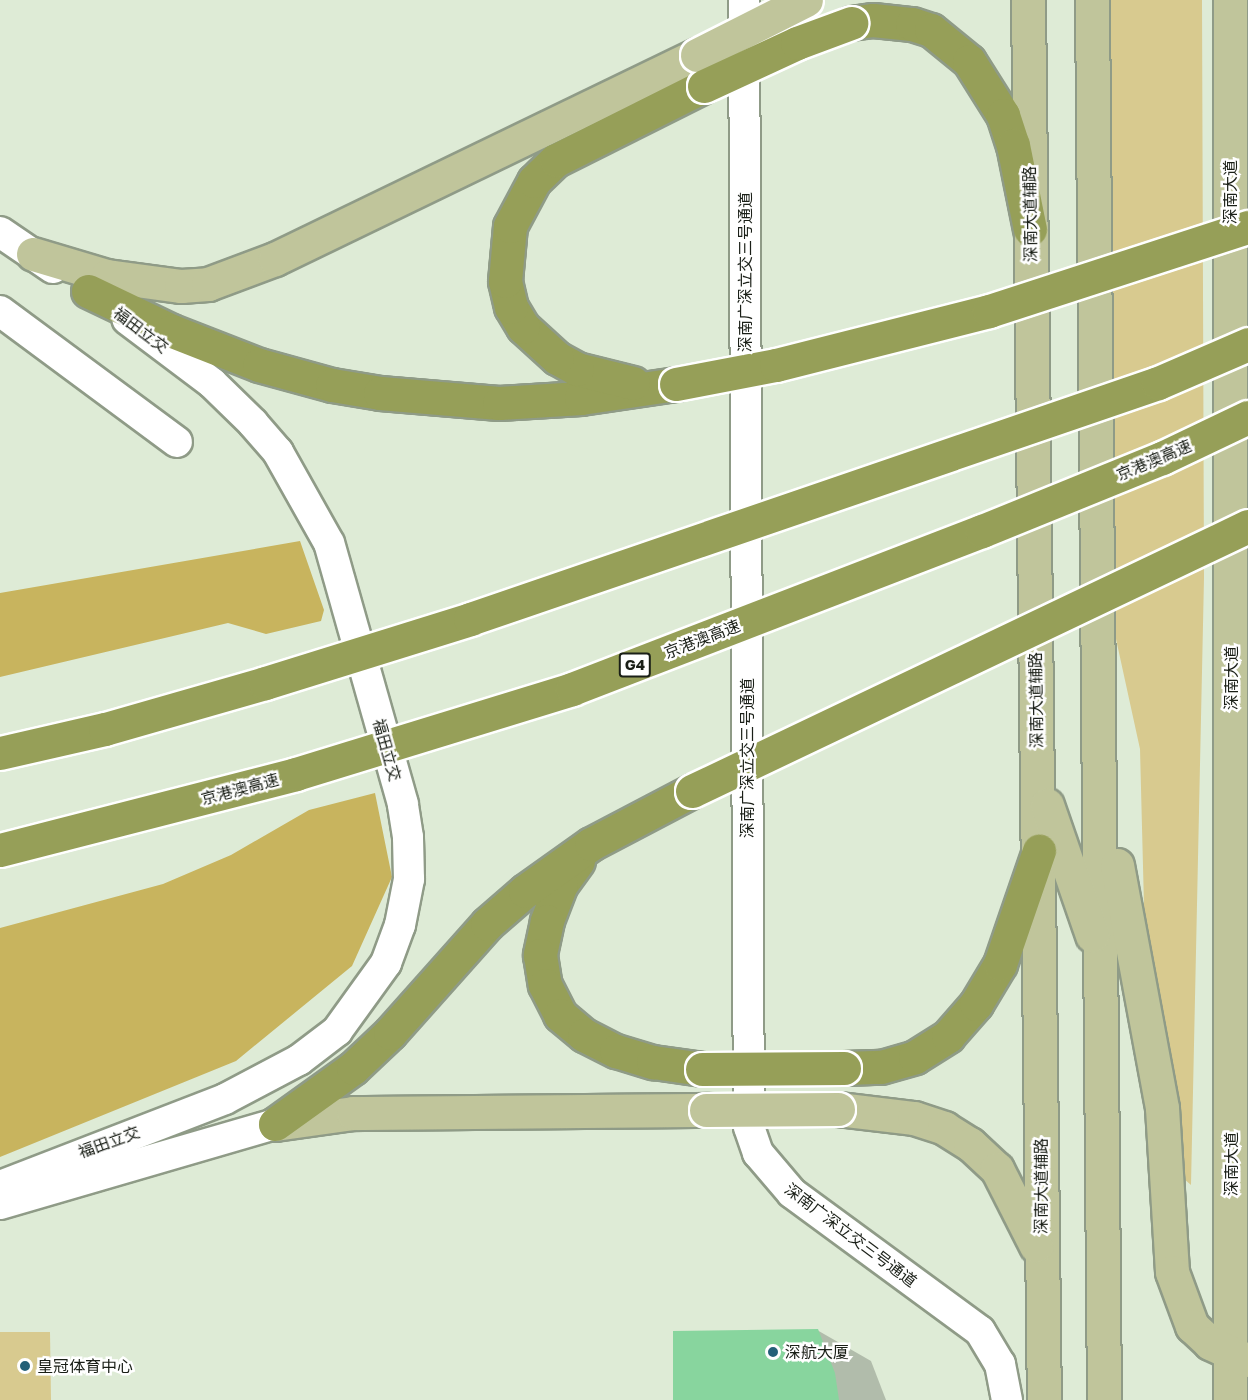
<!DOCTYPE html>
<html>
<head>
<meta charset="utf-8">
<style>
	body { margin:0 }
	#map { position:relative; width:1248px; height:1400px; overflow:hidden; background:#deebd6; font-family:"Golos Text","Noto Sans SC",sans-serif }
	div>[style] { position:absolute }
	.green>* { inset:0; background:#d8ca8f }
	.forest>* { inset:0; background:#c8b45e }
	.shadow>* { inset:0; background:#0003 }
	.building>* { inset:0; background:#88d59e }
	.roads { filter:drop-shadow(2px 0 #8f9b87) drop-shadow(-2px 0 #8f9b87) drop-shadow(0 2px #8f9b87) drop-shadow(0 -2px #8f9b87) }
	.minor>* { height:30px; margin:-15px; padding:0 15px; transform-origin:15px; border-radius:15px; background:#fff }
	.major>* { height:33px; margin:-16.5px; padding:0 16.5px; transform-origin:16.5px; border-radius:16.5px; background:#c0c59b }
	.highway>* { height:33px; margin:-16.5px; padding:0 16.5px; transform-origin:16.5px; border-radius:16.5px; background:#969f58 }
	.bridges { filter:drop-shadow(2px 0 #fff) drop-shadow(-2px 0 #fff) drop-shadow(0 2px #fff) drop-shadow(0 -2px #fff) }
	.major-bridge>* { height:33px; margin:-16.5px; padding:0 16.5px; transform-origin:16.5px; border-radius:16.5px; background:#c0c59b }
	.highway-bridge>* { height:33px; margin:-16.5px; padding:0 16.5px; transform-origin:16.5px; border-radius:16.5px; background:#969f58 }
	.dots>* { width:16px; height:16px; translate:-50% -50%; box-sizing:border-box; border:3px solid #fff; border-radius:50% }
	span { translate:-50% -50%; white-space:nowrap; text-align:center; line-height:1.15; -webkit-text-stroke:5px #fff; paint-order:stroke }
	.shield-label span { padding:2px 4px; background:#fff; border:2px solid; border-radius:4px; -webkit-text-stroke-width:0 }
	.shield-label { font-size:15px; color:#1a1f17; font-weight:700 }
	.street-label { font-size:16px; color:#1a1f17 }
	.poi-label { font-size:16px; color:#1a1f17 }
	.left { translate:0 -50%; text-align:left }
</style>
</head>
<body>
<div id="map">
	<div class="green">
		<div style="clip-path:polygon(1109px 0,1202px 0,1204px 578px,1191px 1185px,1183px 1178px,1145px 945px,1140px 749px,1116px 639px)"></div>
		<div style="clip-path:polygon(0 1332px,50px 1332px,51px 1400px,0 1400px)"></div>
	</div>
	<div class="forest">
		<div style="clip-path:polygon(300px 541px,324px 610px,321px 621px,266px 634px,228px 623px,0 677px,0 593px)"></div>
		<div style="clip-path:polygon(375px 793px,392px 877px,352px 966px,236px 1061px,0 1157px,0 928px,163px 884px,231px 855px,309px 810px)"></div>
	</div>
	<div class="shadow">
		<div style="clip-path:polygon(817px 1330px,871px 1361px,886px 1400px,674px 1400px)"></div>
	</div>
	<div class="building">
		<div style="clip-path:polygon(818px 1329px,835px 1373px,839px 1400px,673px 1400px,673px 1331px)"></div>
	</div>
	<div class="roads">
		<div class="minor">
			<div style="left:744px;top:0;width:1127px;rotate:89.75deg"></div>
			<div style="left:749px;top:1127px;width:28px;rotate:71deg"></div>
			<div style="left:758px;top:1153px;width:52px;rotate:49.6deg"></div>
			<div style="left:792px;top:1193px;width:233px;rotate:36.3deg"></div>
			<div style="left:980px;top:1331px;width:39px;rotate:59deg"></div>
			<div style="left:1000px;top:1364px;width:37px;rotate:79deg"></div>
			<div style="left:0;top:232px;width:64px;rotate:34.2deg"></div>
			<div style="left:0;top:311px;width:220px;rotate:36.5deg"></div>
			<div style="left:0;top:1186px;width:241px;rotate:-21.1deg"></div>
			<div style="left:225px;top:1099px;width:84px;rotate:-27.8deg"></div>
			<div style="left:299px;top:1060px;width:48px;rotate:-37.3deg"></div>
			<div style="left:337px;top:1031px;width:84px;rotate:-54.2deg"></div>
			<div style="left:386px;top:963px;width:40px;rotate:-69.8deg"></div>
			<div style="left:400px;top:925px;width:47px;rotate:-78.9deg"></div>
			<div style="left:409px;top:879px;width:42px;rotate:-91.4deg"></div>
			<div style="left:408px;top:837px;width:33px;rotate:-99deg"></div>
			<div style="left:403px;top:804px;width:271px;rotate:-105.8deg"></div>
			<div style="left:329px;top:543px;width:104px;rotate:-119.3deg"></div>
			<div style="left:278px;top:452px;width:38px;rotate:-131deg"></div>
			<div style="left:253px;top:423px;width:57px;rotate:-135.7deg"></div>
			<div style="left:212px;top:383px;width:106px;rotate:-143deg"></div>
			<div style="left:0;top:1204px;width:286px;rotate:-16.2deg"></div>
		</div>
		<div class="major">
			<div style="left:1028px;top:0;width:1400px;rotate:89.35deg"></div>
			<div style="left:1092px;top:0;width:1400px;rotate:89.51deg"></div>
			<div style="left:1230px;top:0;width:1400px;rotate:90deg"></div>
			<div style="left:33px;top:254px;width:77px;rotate:16.6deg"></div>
			<div style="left:107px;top:276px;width:75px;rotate:7.7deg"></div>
			<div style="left:181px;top:286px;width:27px;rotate:-4deg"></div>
			<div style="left:208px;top:284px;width:72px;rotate:-20.5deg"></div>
			<div style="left:275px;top:259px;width:469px;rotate:-25.8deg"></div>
			<div style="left:1047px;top:805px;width:138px;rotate:70.9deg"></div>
			<div style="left:1117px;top:865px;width:247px;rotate:79.5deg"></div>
			<div style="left:1162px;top:1108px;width:164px;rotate:86.5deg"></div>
			<div style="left:1172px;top:1272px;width:58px;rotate:69.7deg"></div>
			<div style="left:1192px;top:1326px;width:25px;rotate:43deg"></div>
			<div style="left:1210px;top:1343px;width:40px;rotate:25deg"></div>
			<div style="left:838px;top:1109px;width:77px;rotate:6.8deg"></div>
			<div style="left:914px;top:1118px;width:32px;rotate:18deg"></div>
			<div style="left:944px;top:1128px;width:31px;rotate:32deg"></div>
			<div style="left:970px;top:1144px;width:37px;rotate:43deg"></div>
			<div style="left:997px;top:1169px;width:86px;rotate:63.1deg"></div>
			<div style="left:275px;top:1124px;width:79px;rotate:-8deg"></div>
			<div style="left:353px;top:1113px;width:353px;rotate:-0.5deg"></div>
		</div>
		<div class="highway">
			<div style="left:851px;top:23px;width:22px;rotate:-8deg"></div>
			<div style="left:873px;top:20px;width:39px;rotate:6deg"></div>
			<div style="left:912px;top:24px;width:20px;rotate:18deg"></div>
			<div style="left:931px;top:30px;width:49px;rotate:39.2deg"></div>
			<div style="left:969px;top:61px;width:64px;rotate:57.8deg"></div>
			<div style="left:1003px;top:115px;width:32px;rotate:72deg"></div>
			<div style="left:1013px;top:145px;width:86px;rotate:78.6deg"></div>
			<div style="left:88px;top:291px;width:93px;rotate:25.5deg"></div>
			<div style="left:172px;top:331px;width:93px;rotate:21.3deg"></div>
			<div style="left:259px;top:365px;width:76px;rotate:15.3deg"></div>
			<div style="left:332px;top:385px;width:49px;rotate:9.5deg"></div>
			<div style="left:380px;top:393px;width:119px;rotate:4.8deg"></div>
			<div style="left:499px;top:403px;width:82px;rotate:-3.5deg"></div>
			<div style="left:581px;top:398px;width:96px;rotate:-8.4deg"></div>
			<div style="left:633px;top:383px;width:58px;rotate:-166deg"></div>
			<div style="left:577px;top:369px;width:23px;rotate:-151deg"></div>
			<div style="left:557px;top:358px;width:46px;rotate:-137.6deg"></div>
			<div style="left:523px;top:327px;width:23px;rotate:-121deg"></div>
			<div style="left:511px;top:307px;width:27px;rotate:-103deg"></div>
			<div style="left:505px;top:281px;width:55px;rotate:-84.8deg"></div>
			<div style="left:510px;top:226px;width:51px;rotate:-61.9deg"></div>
			<div style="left:534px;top:181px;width:30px;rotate:-44deg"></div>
			<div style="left:556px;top:160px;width:165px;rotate:-26.6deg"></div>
			<div style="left:578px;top:861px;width:29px;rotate:126deg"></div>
			<div style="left:561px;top:884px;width:40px;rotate:111deg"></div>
			<div style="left:547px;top:921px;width:35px;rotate:102deg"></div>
			<div style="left:540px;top:955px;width:30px;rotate:81deg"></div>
			<div style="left:545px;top:985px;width:34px;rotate:63deg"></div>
			<div style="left:560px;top:1015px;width:31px;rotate:40deg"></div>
			<div style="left:584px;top:1035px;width:36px;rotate:27deg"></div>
			<div style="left:616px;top:1051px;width:39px;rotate:17deg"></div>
			<div style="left:653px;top:1062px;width:49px;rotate:8.1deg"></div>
			<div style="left:844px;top:1068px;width:37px;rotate:-2deg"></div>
			<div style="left:881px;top:1067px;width:35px;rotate:-16deg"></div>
			<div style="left:915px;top:1057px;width:39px;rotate:-32deg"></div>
			<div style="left:948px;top:1036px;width:43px;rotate:-48.8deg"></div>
			<div style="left:976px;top:1004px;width:47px;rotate:-59deg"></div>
			<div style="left:1000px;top:964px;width:120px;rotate:-71deg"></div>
			<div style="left:275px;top:1124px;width:96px;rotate:-35.7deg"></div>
			<div style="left:353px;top:1068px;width:51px;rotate:-43.4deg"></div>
			<div style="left:390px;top:1033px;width:146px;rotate:-48.3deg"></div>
			<div style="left:487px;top:924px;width:50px;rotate:-41deg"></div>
			<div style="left:525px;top:891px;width:81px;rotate:-35.5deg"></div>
			<div style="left:591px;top:844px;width:114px;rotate:-27.7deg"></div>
		</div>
	</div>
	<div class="bridges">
		<div class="major-bridge">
			<div style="left:697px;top:55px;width:122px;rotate:-26.8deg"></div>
			<div style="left:706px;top:1110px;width:132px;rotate:-0.4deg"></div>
		</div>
		<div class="highway-bridge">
			<div style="left:704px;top:86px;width:102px;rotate:-24.8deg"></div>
			<div style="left:797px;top:43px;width:58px;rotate:-20.3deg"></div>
			<div style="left:676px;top:384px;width:102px;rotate:-10.8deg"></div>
			<div style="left:776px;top:365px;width:220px;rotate:-14.2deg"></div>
			<div style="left:989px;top:311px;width:272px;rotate:-18deg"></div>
			<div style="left:0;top:753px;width:108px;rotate:-12.9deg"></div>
			<div style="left:105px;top:729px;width:166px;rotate:-16deg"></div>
			<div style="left:265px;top:683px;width:215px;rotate:-17.3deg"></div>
			<div style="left:470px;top:619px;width:727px;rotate:-18.93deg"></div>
			<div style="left:1158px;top:383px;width:98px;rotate:-23.4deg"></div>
			<div style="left:692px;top:791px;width:616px;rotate:-25.48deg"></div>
			<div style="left:0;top:850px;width:306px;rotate:-14.4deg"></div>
			<div style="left:296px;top:774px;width:289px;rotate:-17.1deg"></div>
			<div style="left:572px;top:689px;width:439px;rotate:-21.1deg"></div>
			<div style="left:982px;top:531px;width:194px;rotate:-22.1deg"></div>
			<div style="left:1162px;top:458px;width:95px;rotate:-25.5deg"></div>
			<div style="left:702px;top:1069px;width:142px;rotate:-0.4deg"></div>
		</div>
	</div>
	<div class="dots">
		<div style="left:773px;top:1352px;background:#246078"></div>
		<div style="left:25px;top:1366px;background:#246078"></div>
	</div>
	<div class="shield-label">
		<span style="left:635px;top:665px">G4</span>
	</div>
	<div class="street-label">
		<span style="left:1230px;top:192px;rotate:-90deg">深南大道</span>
		<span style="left:1030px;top:214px;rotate:-91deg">深南大道辅路</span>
		<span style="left:745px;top:272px;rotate:-90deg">深南广深立交三号通道</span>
		<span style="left:141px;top:330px;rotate:37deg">福田立交</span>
		<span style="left:1154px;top:460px;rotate:-23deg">京港澳高速</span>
		<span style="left:702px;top:639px;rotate:-21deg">京港澳高速</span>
		<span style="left:1231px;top:678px;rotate:-90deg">深南大道</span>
		<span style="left:1036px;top:700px;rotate:-91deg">深南大道辅路</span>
		<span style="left:387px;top:750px;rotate:74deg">福田立交</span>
		<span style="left:747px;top:758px;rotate:-90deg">深南广深立交三号通道</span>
		<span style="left:240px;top:789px;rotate:-15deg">京港澳高速</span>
		<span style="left:109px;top:1142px;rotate:-20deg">福田立交</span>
		<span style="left:1231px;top:1164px;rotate:-90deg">深南大道</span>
		<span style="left:1041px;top:1186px;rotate:-90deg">深南大道辅路</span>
		<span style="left:851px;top:1235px;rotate:37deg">深南广深立交三号通道</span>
	</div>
	<div class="poi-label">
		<span class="left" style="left:785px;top:1352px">深航大厦</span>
		<span class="left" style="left:37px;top:1366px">皇冠体育中心</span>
	</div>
</div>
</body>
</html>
